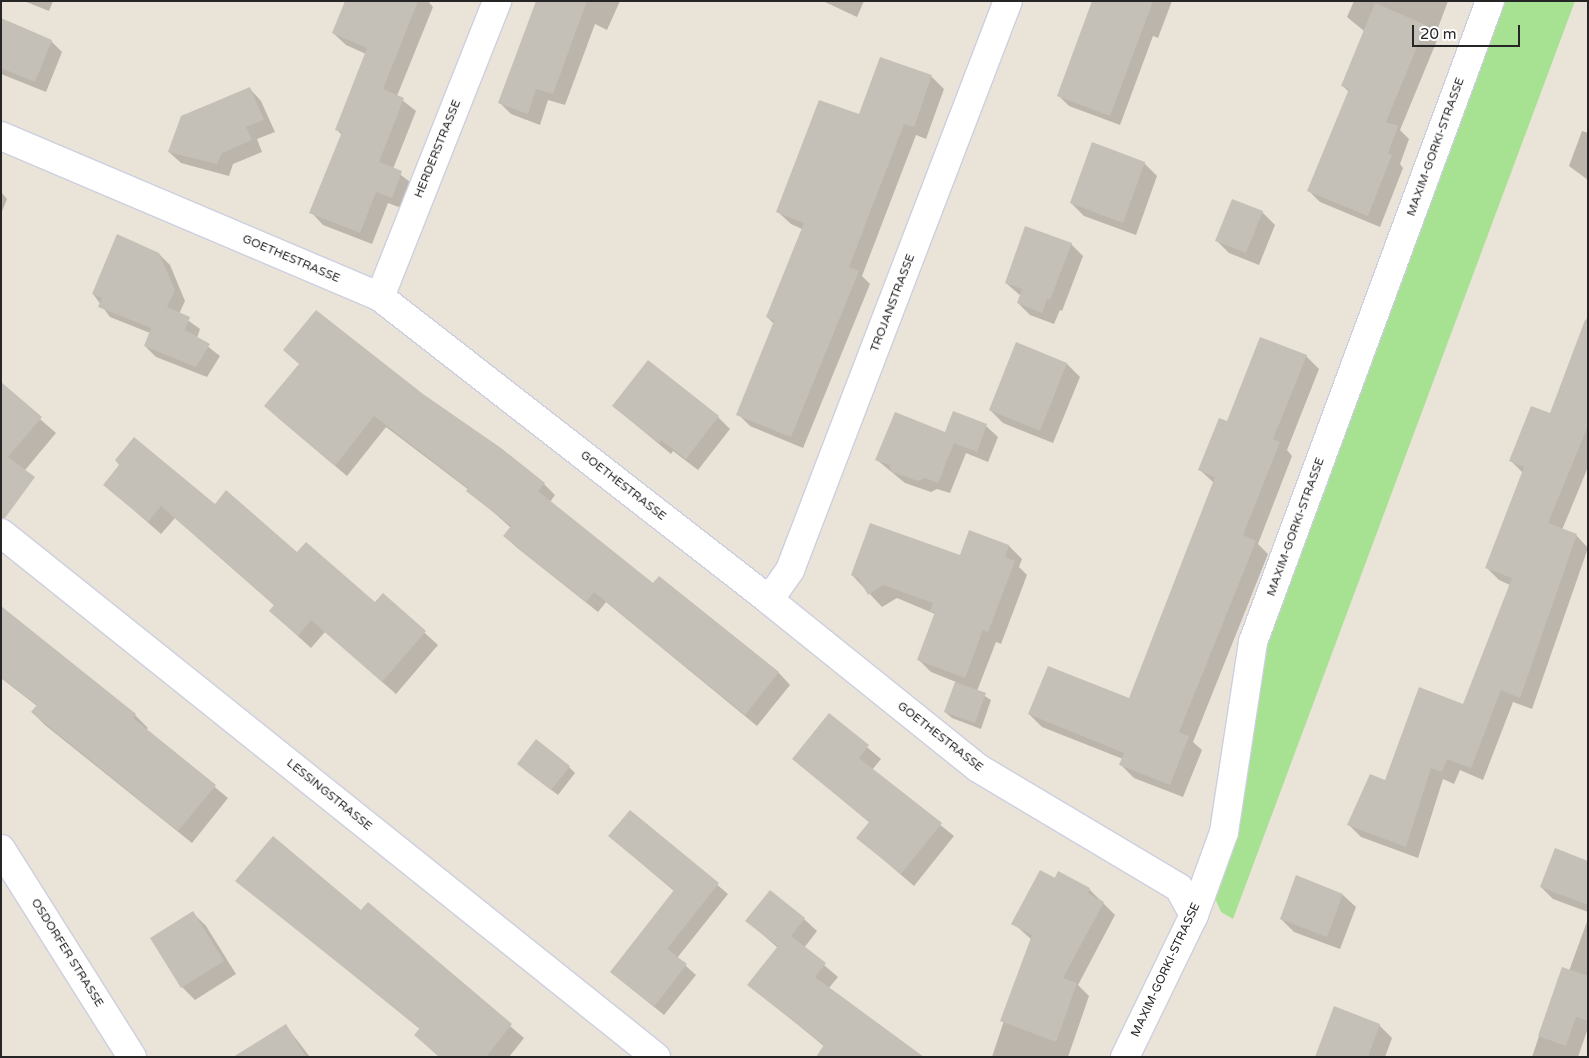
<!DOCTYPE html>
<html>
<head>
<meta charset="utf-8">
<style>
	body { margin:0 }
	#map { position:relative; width:1589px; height:1058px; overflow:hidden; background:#eae3d7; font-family:"Varela Round",sans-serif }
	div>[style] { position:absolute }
	.green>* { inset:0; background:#a6e292 }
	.shadow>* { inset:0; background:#0003 }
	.building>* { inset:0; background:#c5c0b7 }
	.roads { filter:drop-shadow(1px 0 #cdcfe0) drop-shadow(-1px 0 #cdcfe0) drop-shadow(0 1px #cdcfe0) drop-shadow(0 -1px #cdcfe0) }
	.street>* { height:28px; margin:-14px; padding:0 14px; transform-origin:14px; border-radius:14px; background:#fff }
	span { translate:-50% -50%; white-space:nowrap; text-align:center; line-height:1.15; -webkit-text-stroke:5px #fff; paint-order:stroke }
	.street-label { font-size:12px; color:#262626 }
	.frame { position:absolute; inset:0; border:2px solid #262626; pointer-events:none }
	.scale { position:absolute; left:1412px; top:25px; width:108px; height:22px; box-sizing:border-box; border:2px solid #262626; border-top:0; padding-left:6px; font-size:15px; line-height:18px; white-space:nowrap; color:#262626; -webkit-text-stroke:4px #fff; paint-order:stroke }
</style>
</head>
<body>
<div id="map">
	<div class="green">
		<div style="clip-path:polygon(1504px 1px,1575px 1px,1233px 919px,1221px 912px,1214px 896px,1235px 840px,1268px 644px)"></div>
	</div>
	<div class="shadow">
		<div style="clip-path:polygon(24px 1px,53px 1px,49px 11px)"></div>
		<div style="clip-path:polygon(346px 1px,428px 1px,433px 7px,397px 96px,416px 111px,393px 169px,414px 185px,404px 209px,388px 203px,372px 244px,323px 225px,311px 212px,342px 135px,336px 129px,366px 54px,346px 45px,333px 33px)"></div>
		<div style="clip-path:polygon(541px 1px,620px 1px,607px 30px,595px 24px,565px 105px,548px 100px,540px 125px,511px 114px,500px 103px)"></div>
		<div style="clip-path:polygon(823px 1px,864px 1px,857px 17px)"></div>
		<div style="clip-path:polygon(1103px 1px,1172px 1px,1158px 38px,1153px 36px,1120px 125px,1069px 106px,1059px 96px)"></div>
		<div style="clip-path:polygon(1354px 1px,1448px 1px,1435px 36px,1438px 38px,1400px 130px,1409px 139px,1400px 164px,1403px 168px,1380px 227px,1320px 202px,1308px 190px,1349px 92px,1342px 85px,1364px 31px,1347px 17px)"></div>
		<div style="clip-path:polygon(1px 25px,51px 41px,62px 52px,46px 92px,1px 74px)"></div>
		<div style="clip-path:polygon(881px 58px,932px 77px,944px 89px,926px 139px,916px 135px,862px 276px,870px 284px,803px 448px,750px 426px,738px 414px,774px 324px,767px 317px,802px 229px,791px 224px,778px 212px,860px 116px)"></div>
		<div style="clip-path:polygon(250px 89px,261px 101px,275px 132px,257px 139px,262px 152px,233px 164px,229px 176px,181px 163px,169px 152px)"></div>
		<div style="clip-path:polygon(1582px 131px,1588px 133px,1588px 180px,1569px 166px)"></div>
		<div style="clip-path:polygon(1144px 163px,1157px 176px,1136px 235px,1084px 216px,1071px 203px)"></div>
		<div style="clip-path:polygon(1px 192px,7px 199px,1px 214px)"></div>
		<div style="clip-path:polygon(1262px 212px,1275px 225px,1259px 265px,1229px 253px,1217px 241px)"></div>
		<div style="clip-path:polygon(1071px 244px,1083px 256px,1062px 311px,1060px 310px,1054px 324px,1030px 315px,1018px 303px,1021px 296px,1006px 283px)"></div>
		<div style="clip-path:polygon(159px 254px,170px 265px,185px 301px,179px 314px,200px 329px,197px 338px,220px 356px,207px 377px,156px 357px,145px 346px,150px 333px,110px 317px,93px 294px)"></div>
		<div style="clip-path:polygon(1588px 315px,1588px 467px,1562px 530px,1576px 535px,1588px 548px,1532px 709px,1513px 702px,1483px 780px,1460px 770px,1454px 784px,1443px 779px,1418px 858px,1361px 837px,1349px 825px,1385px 781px,1464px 705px,1510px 585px,1499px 580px,1487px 568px,1523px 473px,1510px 460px,1550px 415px)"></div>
		<div style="clip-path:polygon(1306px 356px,1319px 369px,1287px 450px,1292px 456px,1258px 544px,1268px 554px,1193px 742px,1202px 750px,1183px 797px,1134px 778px,1121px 765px,1123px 759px,1042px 727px,1029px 714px,1130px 700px,1214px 483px,1200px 470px,1228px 422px)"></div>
		<div style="clip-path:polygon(1067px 364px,1080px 377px,1053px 443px,1003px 423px,990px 410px)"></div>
		<div style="clip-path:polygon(1px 385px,56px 433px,11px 487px,1px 479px)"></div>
		<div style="clip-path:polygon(422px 395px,544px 484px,555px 495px,550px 502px,653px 585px,659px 577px,779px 673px,790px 685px,757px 726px,606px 602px,598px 612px,516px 547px,505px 536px,511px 528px,469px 490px,386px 427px,347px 476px,277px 417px)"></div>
		<div style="clip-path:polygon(613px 406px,718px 417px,730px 429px,698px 470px,673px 451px,671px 454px)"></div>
		<div style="clip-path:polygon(953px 413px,986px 426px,998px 437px,988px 462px,966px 453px,950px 493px,937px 489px,931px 492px,905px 483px,877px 460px,946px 433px)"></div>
		<div style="clip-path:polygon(105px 485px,215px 505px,375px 604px,383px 595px,438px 645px,396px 694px,325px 632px,311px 648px,270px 611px,275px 606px,175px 518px,161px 534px)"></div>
		<div style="clip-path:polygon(970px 531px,1009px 546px,1022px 559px,1019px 567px,1027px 575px,1001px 644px,996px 642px,977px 691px,991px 700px,981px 729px,952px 718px,945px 712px,956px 682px,931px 672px,918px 659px,935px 614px,897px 598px,882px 607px,852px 575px,961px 556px)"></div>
		<div style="clip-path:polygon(1px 607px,135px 715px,148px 728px,146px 730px,228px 798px,192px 843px,45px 725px,32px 712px,37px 706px,1px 678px)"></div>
		<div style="clip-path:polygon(829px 715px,881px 759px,872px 770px,954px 836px,914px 886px,858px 838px,870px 823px,794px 759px)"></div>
		<div style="clip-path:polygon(569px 767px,575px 773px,558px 795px,525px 770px)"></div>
		<div style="clip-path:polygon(630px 811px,728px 894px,677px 958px,696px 975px,664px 1015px,611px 972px,674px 891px,609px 836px)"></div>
		<div style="clip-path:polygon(1059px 873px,1089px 889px,1115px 915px,1078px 985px,1089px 996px,1068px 1057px,992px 1057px,1031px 939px,1013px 923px)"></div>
		<div style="clip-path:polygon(1588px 875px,1588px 912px,1553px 899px,1541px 887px)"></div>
		<div style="clip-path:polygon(237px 881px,361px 911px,368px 903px,524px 1038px,509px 1057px,439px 1057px,415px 1035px,420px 1029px)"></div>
		<div style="clip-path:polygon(1343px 895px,1356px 907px,1340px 949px,1294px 932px,1281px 919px)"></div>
		<div style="clip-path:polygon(193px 913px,206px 926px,236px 974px,195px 1000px,182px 987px)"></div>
		<div style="clip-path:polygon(804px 919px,817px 931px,804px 948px,838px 977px,828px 989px,825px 1047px,749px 985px,778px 948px,747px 921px)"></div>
		<div style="clip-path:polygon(1588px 919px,1588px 1028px,1578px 1057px,1532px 1057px,1562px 968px,1569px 971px)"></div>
		<div style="clip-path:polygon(1379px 1025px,1392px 1038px,1385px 1057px,1316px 1057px)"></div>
		<div style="clip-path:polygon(286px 1026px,310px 1057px,241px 1057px)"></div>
	</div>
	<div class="building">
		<div style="clip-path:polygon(345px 1px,418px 1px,383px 89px,404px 98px,379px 162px,402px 171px,392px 198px,376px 192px,360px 233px,309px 213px,342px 132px,335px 130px,367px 48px,332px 33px)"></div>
		<div style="clip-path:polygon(536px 1px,587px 1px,553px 94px,536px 89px,528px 114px,498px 103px)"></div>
		<div style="clip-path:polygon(1092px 1px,1153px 1px,1110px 116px,1057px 96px)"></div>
		<div style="clip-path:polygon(1375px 3px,1426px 25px,1386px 122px,1398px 126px,1388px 153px,1392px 155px,1368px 216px,1307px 191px,1349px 89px,1341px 86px)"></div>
		<div style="clip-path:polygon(1px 18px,52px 40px,35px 82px,1px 68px)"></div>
		<div style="clip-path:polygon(880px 57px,932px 75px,914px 127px,904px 124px,849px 267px,859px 271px,791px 437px,736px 415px,774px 321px,766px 317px,804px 223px,776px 212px,819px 100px,859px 114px)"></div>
		<div style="clip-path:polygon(250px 87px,264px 120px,246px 127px,252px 140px,222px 153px,217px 164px,168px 152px,181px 116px)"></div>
		<div style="clip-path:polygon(1092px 142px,1145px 162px,1123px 223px,1070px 203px)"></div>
		<div style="clip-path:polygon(1232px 199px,1263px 211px,1246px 253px,1215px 241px)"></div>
		<div style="clip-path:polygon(1025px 226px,1072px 243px,1050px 300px,1047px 299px,1042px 313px,1017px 303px,1022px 289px,1005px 283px)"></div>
		<div style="clip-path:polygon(117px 234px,159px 253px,175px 290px,167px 307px,190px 317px,185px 330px,210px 344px,196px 367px,144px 346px,151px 328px,98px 307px,102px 298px,92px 294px)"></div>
		<div style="clip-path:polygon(316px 310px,423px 394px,501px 448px,545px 483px,538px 491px,653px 583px,659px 576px,779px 672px,745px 715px,594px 592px,586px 602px,503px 536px,511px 526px,466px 491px,468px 488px,374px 416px,335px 466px,264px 406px,299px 364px,283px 350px)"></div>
		<div style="clip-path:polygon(1585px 320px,1588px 320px,1588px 426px,1548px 523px,1577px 534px,1520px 698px,1501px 690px,1471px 768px,1447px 759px,1442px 772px,1431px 768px,1406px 847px,1347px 825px,1370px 774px,1385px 780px,1419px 687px,1463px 704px,1512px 578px,1485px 568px,1524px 467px,1509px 461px,1531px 406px,1550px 413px)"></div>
		<div style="clip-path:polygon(1260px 337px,1307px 355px,1273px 439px,1280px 442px,1243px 535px,1256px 541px,1179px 732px,1189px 736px,1170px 785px,1119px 765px,1124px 753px,1028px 714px,1048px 666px,1129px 698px,1215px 477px,1198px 470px,1219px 418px,1227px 421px)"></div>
		<div style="clip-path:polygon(1016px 342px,1067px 363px,1040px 431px,989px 410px)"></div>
		<div style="clip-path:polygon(648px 360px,719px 416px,686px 459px,661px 440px,659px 443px,612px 406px)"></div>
		<div style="clip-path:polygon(1px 382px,42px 417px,8px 457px,35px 477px,5px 518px,1px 518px)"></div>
		<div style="clip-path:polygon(953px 411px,987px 424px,977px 452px,954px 443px,938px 483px,925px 478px,918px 481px,892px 472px,889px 465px,875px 460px,895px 412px,945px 432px)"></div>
		<div style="clip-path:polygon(134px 437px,215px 504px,226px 490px,297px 552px,306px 542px,375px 602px,383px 593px,426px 631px,382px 682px,311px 620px,298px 636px,269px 611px,274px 605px,161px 506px,148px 522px,103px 485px,119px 465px,115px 460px)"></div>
		<div style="clip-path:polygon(870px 523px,960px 555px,969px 530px,1009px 545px,1005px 557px,1015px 561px,988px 632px,983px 630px,965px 678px,917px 660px,935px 612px,930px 611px,933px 603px,883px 585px,868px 595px,859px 579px,851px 575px)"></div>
		<div style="clip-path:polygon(1px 606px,136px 714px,133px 718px,216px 785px,178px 831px,31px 712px,37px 705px,1px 677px)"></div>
		<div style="clip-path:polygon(955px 682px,986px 693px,975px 723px,944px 712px)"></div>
		<div style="clip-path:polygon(829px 713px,869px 745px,859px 758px,942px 823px,901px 874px,856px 838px,869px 822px,792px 759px)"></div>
		<div style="clip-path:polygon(536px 739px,570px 766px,551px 790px,517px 764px)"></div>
		<div style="clip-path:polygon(630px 810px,719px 883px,667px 949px,687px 964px,654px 1007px,610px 972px,674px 890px,608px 836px)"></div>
		<div style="clip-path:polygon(273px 836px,361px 910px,368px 902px,512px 1024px,486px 1057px,440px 1057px,414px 1035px,420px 1028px,235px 881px)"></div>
		<div style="clip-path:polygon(1555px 848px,1588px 861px,1588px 905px,1540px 887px)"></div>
		<div style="clip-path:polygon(1040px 870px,1055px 878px,1058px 871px,1090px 888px,1088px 893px,1104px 902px,1063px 978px,1077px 983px,1056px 1042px,1000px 1021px,1032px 935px,1011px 924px)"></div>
		<div style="clip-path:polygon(1296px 875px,1343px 894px,1327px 937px,1280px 919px)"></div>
		<div style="clip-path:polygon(770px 890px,805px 918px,791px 936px,826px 963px,815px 977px,924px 1057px,816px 1057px,824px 1045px,747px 985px,778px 946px,745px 921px)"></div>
		<div style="clip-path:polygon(193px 911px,224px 961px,181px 988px,150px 938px)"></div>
		<div style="clip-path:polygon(1562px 967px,1588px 976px,1588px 1021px,1576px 1017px,1566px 1046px,1538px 1036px)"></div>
		<div style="clip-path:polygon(1334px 1006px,1380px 1024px,1368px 1057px,1315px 1057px)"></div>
		<div style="clip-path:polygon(286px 1024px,306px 1057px,233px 1057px)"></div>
	</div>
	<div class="roads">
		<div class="street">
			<div style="left:1px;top:136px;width:412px;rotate:23deg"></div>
			<div style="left:380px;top:297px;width:493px;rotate:37.9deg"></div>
			<div style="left:769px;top:600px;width:268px;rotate:38.8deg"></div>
			<div style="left:978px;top:768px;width:234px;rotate:30.8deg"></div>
			<div style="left:1179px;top:888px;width:31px;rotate:61deg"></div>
			<div style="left:380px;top:297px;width:318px;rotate:-68.4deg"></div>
			<div style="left:1px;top:533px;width:839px;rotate:38.66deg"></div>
			<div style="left:769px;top:600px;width:37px;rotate:-55deg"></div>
			<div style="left:790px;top:570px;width:609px;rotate:-69.04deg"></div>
			<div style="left:1px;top:849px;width:246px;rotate:57.8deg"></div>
			<div style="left:1125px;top:1057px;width:158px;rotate:-64.1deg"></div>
			<div style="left:1194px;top:915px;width:88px;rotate:-70.1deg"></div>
			<div style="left:1224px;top:832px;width:192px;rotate:-81.3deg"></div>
			<div style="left:1253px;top:642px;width:683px;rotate:-69.71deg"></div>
		</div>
	</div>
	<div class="street-label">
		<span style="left:1436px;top:147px;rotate:-70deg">MAXIM-GORKI-STRASSE</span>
		<span style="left:438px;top:149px;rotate:-68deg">HERDERSTRASSE</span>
		<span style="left:291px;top:259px;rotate:23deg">GOETHESTRASSE</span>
		<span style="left:893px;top:303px;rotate:-69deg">TROJANSTRASSE</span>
		<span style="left:623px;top:486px;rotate:38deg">GOETHESTRASSE</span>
		<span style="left:1296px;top:527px;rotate:-70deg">MAXIM-GORKI-STRASSE</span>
		<span style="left:940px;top:737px;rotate:38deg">GOETHESTRASSE</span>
		<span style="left:329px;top:795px;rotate:39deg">LESSINGSTRASSE</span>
		<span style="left:67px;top:953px;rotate:58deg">OSDORFER STRASSE</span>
		<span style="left:1166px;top:970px;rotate:-65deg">MAXIM-GORKI-STRASSE</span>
	</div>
	<div class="frame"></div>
	<div class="scale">20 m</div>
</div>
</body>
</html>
